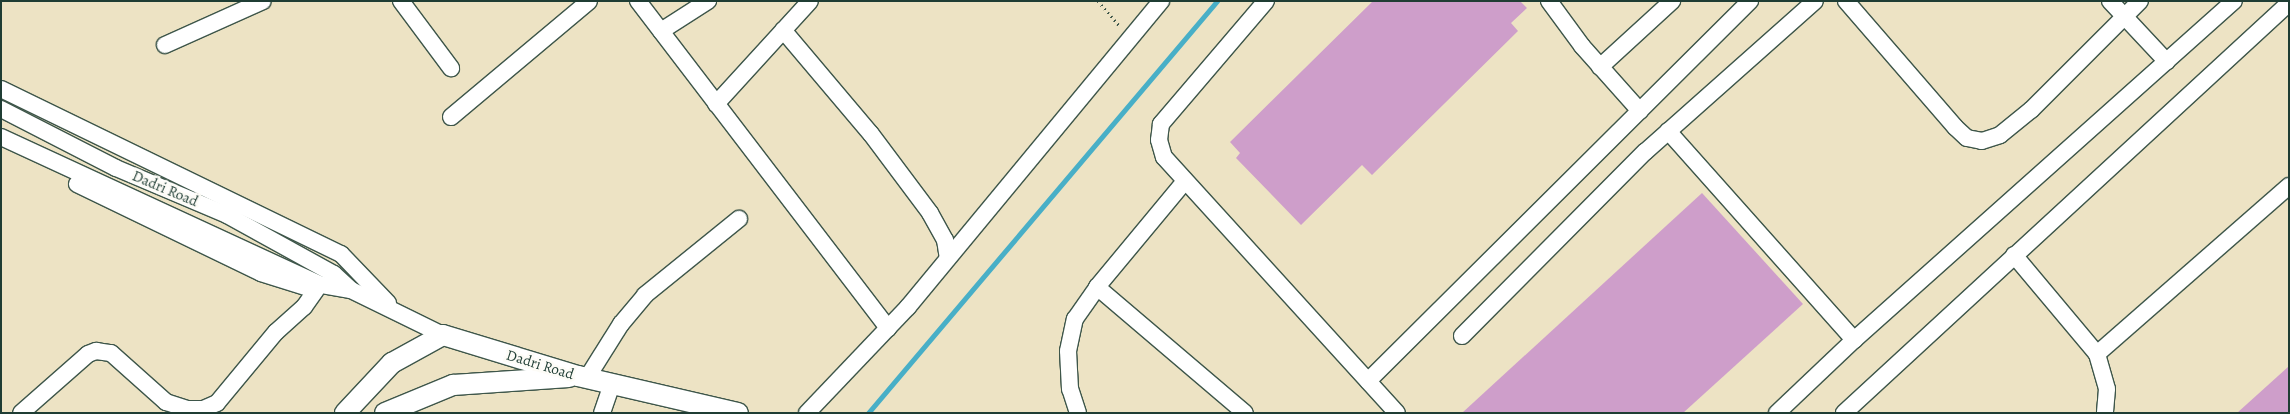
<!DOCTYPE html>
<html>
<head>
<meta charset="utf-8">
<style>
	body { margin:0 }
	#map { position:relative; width:2290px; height:414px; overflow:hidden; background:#ede3c4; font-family:Alegreya,serif }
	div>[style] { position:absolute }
	.stream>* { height:5px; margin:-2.5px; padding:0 2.5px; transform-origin:2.5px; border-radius:2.5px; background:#48afc7 }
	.building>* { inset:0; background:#ce9eca }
	.path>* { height:3px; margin-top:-1.5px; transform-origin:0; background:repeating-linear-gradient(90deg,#3e564a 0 1px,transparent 0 5px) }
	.roads { filter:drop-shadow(1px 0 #3e564a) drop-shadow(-1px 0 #3e564a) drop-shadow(0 1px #3e564a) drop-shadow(0 -1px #3e564a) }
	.minor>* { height:16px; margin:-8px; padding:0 8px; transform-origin:8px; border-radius:8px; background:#fff }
	.major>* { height:20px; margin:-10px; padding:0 10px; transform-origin:10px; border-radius:10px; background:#fff }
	span { translate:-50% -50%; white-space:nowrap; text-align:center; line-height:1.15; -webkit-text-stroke:5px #fdfcf7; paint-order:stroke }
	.street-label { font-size:15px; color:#1f3d34 }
	.frame { position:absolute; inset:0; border:2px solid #1f3d34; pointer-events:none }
</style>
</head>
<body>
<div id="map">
	<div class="stream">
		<div style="left:868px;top:413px;width:540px;rotate:-49.73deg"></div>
	</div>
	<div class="building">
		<div style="clip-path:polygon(1373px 1px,1520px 1px,1527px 8px,1511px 23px,1518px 31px,1372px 175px,1362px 165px,1301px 225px,1236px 158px,1240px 153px,1230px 142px)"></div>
		<div style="clip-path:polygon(1702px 193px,1803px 304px,1683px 413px,1462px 413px)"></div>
		<div style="clip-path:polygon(2289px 366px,2289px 413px,2237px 413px)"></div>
	</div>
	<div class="path">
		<div style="left:1098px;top:1px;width:33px;rotate:49deg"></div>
	</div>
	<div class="roads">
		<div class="minor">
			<div style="left:401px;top:1px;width:84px;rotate:53.3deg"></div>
			<div style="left:638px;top:1px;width:412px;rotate:52.6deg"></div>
			<div style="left:1266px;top:1px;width:162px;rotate:130.5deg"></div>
			<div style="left:1161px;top:124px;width:16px;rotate:97deg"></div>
			<div style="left:1159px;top:140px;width:18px;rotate:74deg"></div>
			<div style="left:1164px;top:157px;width:346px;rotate:47.7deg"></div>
			<div style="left:1549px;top:1px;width:56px;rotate:53.7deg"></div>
			<div style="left:1582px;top:46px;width:87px;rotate:48.3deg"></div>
			<div style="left:1846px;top:1px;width:167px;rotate:49.1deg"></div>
			<div style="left:1955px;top:127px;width:16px;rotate:43deg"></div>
			<div style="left:1967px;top:138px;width:15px;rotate:11deg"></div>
			<div style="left:1982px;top:141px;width:19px;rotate:-18deg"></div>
			<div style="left:2000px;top:135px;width:40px;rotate:-39deg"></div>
			<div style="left:2031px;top:110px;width:154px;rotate:-45deg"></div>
			<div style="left:2110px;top:1px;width:83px;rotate:46.9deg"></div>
			<div style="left:783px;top:30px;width:136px;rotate:49.8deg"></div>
			<div style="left:871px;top:134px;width:99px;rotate:53.2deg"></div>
			<div style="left:930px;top:213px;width:31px;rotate:61deg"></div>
			<div style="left:945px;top:240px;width:18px;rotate:81deg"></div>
			<div style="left:661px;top:31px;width:56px;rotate:-32.6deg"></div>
			<div style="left:165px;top:45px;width:107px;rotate:-24.2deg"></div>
			<div style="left:1600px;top:67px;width:98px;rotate:-42.5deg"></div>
			<div style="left:1px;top:89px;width:378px;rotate:25.9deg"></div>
			<div style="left:341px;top:254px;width:68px;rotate:46.2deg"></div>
			<div style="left:716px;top:104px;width:139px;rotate:-47.6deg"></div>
			<div style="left:1px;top:109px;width:129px;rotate:27.2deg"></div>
			<div style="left:116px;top:168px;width:121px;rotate:22.9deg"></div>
			<div style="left:227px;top:215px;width:122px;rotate:28.9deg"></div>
			<div style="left:334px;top:274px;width:23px;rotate:43deg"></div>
			<div style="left:451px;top:117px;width:180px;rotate:-40deg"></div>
			<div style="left:1668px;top:131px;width:280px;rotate:48.3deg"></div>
			<div style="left:1px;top:137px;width:353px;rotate:24.8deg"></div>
			<div style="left:322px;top:285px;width:29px;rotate:10deg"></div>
			<div style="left:351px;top:290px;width:102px;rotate:26.1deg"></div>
			<div style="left:77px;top:184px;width:204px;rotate:25.8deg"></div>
			<div style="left:261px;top:273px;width:57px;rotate:17.5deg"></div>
			<div style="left:2014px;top:255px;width:129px;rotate:50deg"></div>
			<div style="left:2097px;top:354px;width:36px;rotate:74deg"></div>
			<div style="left:2107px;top:389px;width:24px;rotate:95deg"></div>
			<div style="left:1097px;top:287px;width:194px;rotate:40.4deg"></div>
			<div style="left:1462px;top:336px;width:260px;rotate:-45.2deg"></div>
			<div style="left:1645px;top:152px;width:227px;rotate:-41.6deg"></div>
			<div style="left:2097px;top:354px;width:255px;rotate:-41.2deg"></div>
			<div style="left:587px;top:378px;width:64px;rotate:-57.8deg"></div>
			<div style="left:621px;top:324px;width:38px;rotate:-50deg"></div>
			<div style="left:645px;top:295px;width:121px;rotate:-39deg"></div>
			<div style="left:1368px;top:381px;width:539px;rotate:-44.85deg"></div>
			<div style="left:21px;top:413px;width:89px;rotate:-41.4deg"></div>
			<div style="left:88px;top:354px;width:9px;rotate:-21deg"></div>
			<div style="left:96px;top:351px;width:15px;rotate:8deg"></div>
			<div style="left:111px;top:353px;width:74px;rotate:41.7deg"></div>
			<div style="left:166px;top:402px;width:22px;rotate:18deg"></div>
			<div style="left:187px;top:409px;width:16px"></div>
			<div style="left:203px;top:409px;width:15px;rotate:-23deg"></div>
			<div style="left:217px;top:403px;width:92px;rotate:-50.3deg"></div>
			<div style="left:276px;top:332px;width:38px;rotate:-42deg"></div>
			<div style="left:304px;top:307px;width:21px;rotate:-55deg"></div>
			<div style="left:602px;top:413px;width:31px;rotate:-71deg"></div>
			<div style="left:807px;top:413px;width:146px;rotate:-46.4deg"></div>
			<div style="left:908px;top:307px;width:397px;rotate:-50.4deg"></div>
			<div style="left:1078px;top:413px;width:25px;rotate:-108deg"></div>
			<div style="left:1070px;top:389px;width:38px;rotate:-93deg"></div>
			<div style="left:1068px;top:351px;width:33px;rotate:-78deg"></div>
			<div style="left:1075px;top:319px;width:39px;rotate:-55deg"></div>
			<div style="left:1097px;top:287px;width:138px;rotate:-50.3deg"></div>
			<div style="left:1777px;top:413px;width:106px;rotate:-43.5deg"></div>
			<div style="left:1854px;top:340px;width:509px;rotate:-41.74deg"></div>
			<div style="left:1844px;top:413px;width:605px;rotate:-42.66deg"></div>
		</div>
		<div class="major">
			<div style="left:345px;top:413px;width:69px;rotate:-46.8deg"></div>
			<div style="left:392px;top:363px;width:58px;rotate:-28.8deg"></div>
			<div style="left:443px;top:335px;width:141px;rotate:16.9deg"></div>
			<div style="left:578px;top:376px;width:164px;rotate:13deg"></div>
			<div style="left:385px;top:413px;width:74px;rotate:-22.4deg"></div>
			<div style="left:453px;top:385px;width:116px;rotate:-3.9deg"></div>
		</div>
	</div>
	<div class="street-label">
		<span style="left:165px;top:189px;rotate:23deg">Dadri Road</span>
		<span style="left:540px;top:365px;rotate:17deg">Dadri Road</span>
	</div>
	<div class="frame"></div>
</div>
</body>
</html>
